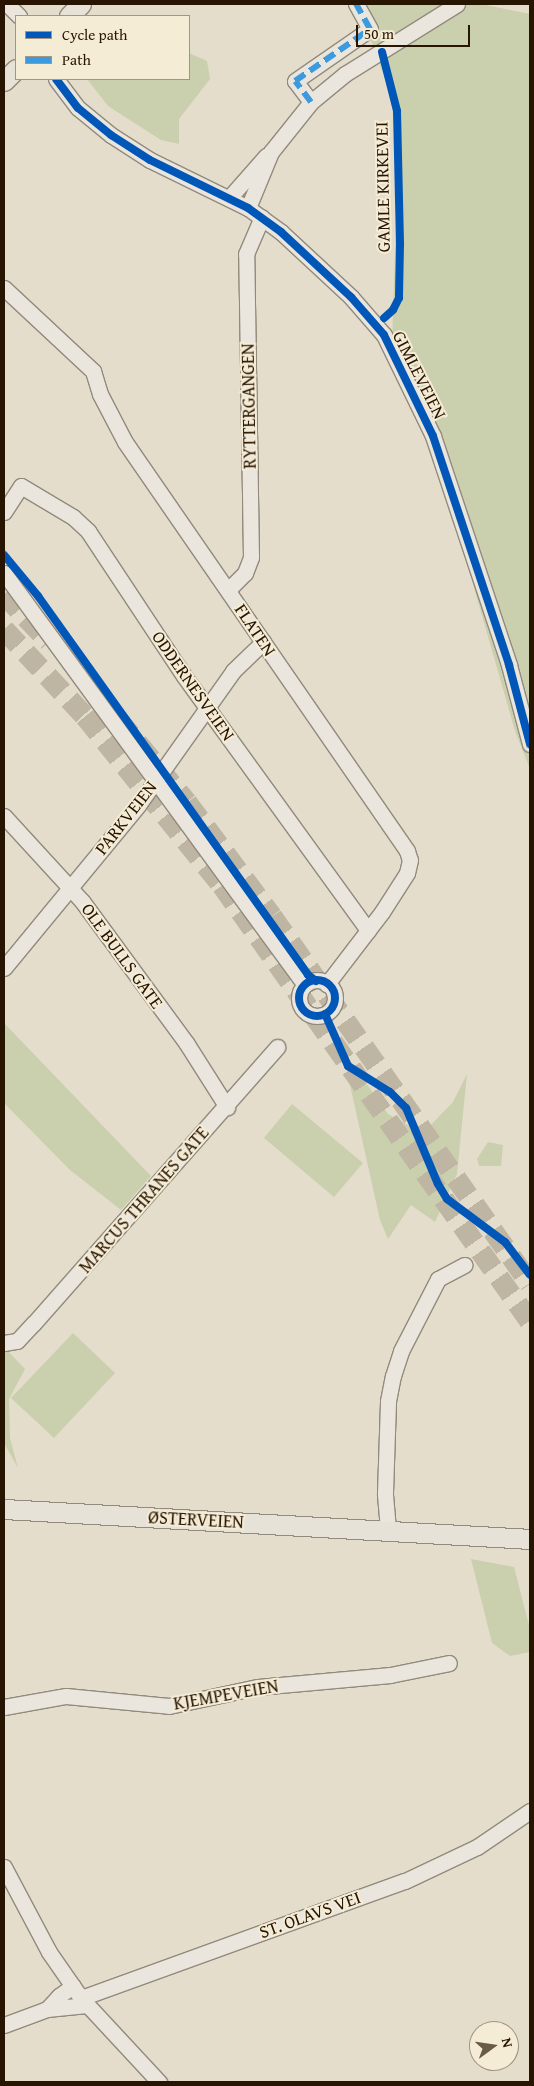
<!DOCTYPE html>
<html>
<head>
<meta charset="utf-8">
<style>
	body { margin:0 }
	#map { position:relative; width:534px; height:2086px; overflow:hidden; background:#e5ddcb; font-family:"Gentium Book Plus",serif }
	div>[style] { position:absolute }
	.green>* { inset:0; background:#cacfae }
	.highway-tunnel>* { height:21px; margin-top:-10.5px; transform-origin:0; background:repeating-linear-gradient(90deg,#bfb5a3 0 21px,transparent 0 32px) }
	.roads { filter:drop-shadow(1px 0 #918a7d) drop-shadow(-1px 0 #918a7d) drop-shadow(0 1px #918a7d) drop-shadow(0 -1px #918a7d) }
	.minor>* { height:15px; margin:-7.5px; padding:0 7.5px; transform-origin:7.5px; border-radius:7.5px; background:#eae6dd }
	.minor>.ring { margin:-7.5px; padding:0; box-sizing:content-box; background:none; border:15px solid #eae6dd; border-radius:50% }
	.major>* { height:19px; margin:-9.5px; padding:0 9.5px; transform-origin:9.5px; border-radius:9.5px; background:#e7e2d7 }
	.quiet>* { height:6px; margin-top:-3px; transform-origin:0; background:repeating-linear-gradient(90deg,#3d9add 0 12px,transparent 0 18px) }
	.cycleway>* { height:8px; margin:-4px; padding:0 4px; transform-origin:4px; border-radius:4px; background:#0057b8 }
	.cycleway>.ring { margin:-4px; padding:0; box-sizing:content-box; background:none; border:8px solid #0057b8; border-radius:50% }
	span { translate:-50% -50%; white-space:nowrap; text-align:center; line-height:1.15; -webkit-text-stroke:4px #f5ecd6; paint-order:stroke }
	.street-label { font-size:18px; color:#271401 }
	.frame { position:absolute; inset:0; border:5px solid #271401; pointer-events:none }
	.legend { position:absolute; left:15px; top:15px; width:175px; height:65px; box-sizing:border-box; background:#f5ecd6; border:1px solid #a39681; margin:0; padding:6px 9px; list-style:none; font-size:15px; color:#271401 }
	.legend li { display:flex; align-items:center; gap:10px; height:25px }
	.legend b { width:25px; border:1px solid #a39681 }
	.north { position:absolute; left:469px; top:2021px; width:50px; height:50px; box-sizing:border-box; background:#f5ecd6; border:1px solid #a39681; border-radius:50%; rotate:76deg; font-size:14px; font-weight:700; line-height:20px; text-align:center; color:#271401 }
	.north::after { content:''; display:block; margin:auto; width:18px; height:22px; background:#6a5a48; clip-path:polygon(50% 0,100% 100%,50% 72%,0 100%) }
	.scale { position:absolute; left:356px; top:25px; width:114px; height:22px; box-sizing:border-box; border:2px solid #271401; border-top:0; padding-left:6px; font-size:15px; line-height:18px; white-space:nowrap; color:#271401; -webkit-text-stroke:4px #f5ecd6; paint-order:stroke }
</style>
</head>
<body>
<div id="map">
	<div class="green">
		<div style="clip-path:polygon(358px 4px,481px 4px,530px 14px,530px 769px,515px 731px,456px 525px,392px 343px,397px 189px,392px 98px)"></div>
		<div style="clip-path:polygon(189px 53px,207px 61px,210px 79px,179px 119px,179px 144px,161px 140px,108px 106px,87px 79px,189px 79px)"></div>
		<div style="clip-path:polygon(4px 1023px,151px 1176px,121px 1210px,70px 1170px,4px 1103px)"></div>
		<div style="clip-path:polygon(342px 1049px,388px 1114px,423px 1133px,453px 1102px,467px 1074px,457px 1174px,435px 1222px,411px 1205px,388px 1239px,380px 1220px)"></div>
		<div style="clip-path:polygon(292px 1104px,363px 1163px,334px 1197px,264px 1138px)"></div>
		<div style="clip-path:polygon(488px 1142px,503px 1145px,501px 1166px,479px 1166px,477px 1159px)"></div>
		<div style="clip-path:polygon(73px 1333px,115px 1373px,54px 1438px,11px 1398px)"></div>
		<div style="clip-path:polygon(4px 1347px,25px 1369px,9px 1399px,10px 1438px,18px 1468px,4px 1443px)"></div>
		<div style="clip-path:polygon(471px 1559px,514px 1567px,530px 1629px,530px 1652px,510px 1656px,492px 1643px)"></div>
	</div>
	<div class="highway-tunnel">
		<div style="left:4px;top:594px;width:65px;rotate:46.2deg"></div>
		<div style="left:4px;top:629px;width:119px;rotate:47deg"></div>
		<div style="left:85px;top:716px;width:218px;rotate:51deg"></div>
		<div style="left:222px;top:885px;width:534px;rotate:54.76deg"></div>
		<div style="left:117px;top:718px;width:109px;rotate:50.2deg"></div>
		<div style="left:187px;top:802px;width:142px;rotate:53.3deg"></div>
		<div style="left:272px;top:916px;width:449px;rotate:54.9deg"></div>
	</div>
	<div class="roads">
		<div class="minor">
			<div style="left:7px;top:4px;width:17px;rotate:45deg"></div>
			<div style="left:56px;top:79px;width:36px;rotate:53deg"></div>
			<div style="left:78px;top:108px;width:43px;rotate:39.3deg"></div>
			<div style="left:111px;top:135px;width:46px;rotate:32.7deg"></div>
			<div style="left:150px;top:160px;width:109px;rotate:26.1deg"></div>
			<div style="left:248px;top:208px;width:41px;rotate:36deg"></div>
			<div style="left:281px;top:232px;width:96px;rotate:42.9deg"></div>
			<div style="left:351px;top:297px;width:50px;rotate:49deg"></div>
			<div style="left:384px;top:335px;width:112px;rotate:64.1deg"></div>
			<div style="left:433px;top:436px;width:241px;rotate:71.6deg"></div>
			<div style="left:509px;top:665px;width:82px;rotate:75.1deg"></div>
			<div style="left:311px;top:102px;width:26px;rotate:-127deg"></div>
			<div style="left:295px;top:81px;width:91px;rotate:-34.7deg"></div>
			<div style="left:370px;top:29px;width:29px;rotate:-119deg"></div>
			<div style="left:230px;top:197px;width:55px;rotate:-48.7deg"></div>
			<div style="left:248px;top:208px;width:61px;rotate:-67.7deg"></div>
			<div style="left:271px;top:152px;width:64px;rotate:-51.3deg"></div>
			<div style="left:311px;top:102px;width:44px;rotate:-39.5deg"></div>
			<div style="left:345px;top:74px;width:132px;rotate:-32deg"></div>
			<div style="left:4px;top:288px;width:122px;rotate:43deg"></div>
			<div style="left:93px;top:371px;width:24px;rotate:73deg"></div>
			<div style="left:100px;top:394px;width:54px;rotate:62.5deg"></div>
			<div style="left:125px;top:442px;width:497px;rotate:55.4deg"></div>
			<div style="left:407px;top:851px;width:9px;rotate:72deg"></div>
			<div style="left:410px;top:860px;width:13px;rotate:103deg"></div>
			<div style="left:407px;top:873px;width:46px;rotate:122.7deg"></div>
			<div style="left:382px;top:912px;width:91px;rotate:127.4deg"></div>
			<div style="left:4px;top:512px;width:31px;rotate:-57deg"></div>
			<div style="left:21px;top:486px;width:61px;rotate:30.8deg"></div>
			<div style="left:73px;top:517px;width:21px;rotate:43deg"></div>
			<div style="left:88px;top:531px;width:174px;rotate:56.5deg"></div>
			<div style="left:184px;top:676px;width:314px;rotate:54.1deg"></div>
			<div style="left:4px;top:573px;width:510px;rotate:53.85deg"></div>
			<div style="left:228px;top:590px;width:24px;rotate:-45deg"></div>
			<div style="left:245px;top:573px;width:17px;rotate:-69deg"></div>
			<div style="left:251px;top:557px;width:303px;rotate:-90.9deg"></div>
			<div style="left:246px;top:254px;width:40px;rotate:-66.6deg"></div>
			<div style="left:4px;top:816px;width:115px;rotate:47.5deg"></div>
			<div style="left:82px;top:901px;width:177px;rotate:53.7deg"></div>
			<div style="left:187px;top:1044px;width:75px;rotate:57.6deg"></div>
			<div style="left:4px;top:968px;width:212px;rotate:-50.5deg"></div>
			<div style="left:139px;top:804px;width:163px;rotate:-54.7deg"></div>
			<div style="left:233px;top:671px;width:42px;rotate:-44deg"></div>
			<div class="ring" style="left:299px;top:980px;width:21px;height:21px"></div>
			<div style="left:4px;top:1343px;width:13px;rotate:-9deg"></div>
			<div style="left:17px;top:1341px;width:25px;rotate:-47deg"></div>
			<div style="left:34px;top:1323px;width:368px;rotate:-48.6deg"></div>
			<div style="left:388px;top:1529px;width:36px;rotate:-95deg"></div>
			<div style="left:385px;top:1493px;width:92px;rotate:-88.1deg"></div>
			<div style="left:388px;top:1401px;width:25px;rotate:-79deg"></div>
			<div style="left:393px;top:1376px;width:26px;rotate:-72deg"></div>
			<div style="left:401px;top:1351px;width:81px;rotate:-62.8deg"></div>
			<div style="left:438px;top:1279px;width:30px;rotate:-28deg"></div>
			<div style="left:4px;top:1707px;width:63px;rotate:-10.1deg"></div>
			<div style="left:66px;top:1696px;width:103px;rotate:5.5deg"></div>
			<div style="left:169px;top:1706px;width:91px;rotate:-12.1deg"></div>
			<div style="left:258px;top:1687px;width:133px;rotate:-5.2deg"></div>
			<div style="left:390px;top:1675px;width:60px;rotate:-11.5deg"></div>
			<div style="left:4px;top:1867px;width:96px;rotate:62.1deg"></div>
			<div style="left:49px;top:1952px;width:56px;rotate:55.2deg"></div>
			<div style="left:81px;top:1998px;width:115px;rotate:47.1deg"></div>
			<div style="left:81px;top:1998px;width:344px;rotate:-19.9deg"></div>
			<div style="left:405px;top:1881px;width:80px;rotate:-25.3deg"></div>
			<div style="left:477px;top:1847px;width:64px;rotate:-34.2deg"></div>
			<div style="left:47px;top:2009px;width:18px;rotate:-47deg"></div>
			<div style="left:59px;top:1996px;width:17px;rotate:-36deg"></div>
			<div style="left:4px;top:2025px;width:46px;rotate:-20.4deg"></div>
			<div style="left:47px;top:2009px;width:40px;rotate:-5.7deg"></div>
		</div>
		<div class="major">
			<div style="left:69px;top:16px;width:17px;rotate:-45deg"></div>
			<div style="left:4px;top:81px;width:17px;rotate:-45deg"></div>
			<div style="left:4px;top:1509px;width:527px;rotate:3.26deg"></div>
		</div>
	</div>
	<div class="quiet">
		<div style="left:311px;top:102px;width:26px;rotate:-127deg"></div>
		<div style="left:295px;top:81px;width:91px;rotate:-34.7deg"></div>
		<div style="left:370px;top:29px;width:29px;rotate:-119deg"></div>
	</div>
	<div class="cycleway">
		<div style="left:382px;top:52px;width:61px;rotate:75.7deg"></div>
		<div style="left:397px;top:111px;width:133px;rotate:88.7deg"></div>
		<div style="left:400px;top:244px;width:54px;rotate:91.1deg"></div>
		<div style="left:399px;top:298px;width:13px;rotate:117deg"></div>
		<div style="left:393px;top:310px;width:12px;rotate:138deg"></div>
		<div style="left:56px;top:79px;width:36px;rotate:53deg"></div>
		<div style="left:78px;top:108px;width:43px;rotate:39.3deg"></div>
		<div style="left:111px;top:135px;width:46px;rotate:32.7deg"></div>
		<div style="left:150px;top:160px;width:109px;rotate:26.1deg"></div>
		<div style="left:248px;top:208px;width:41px;rotate:36deg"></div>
		<div style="left:281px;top:232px;width:96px;rotate:42.9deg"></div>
		<div style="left:351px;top:297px;width:50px;rotate:49deg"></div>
		<div style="left:384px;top:335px;width:112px;rotate:64.1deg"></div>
		<div style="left:433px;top:436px;width:241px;rotate:71.6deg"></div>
		<div style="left:509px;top:665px;width:82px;rotate:75.1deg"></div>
		<div style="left:4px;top:555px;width:53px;rotate:50.3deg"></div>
		<div style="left:38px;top:596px;width:465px;rotate:54.5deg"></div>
		<div style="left:308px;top:975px;width:10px;rotate:37deg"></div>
		<div class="ring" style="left:299px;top:980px;width:28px;height:28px"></div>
		<div style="left:325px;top:1014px;width:57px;rotate:66.1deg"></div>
		<div style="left:348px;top:1066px;width:49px;rotate:31.8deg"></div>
		<div style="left:390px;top:1092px;width:23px;rotate:45deg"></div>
		<div style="left:406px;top:1108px;width:82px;rotate:67.2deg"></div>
		<div style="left:438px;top:1184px;width:17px;rotate:59deg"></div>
		<div style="left:447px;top:1199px;width:72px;rotate:36.6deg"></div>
		<div style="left:505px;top:1242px;width:41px;rotate:52.9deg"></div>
	</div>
	<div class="street-label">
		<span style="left:383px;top:187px;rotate:-91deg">GAMLE KIRKEVEI</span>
		<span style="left:419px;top:375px;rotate:63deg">GIMLEVEIEN</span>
		<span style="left:249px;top:406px;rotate:-91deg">RYTTERGANGEN</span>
		<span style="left:255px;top:630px;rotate:56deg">FLATEN</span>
		<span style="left:193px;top:686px;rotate:55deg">ODDERNESVEIEN</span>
		<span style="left:126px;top:818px;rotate:-52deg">PARKVEIEN</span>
		<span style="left:122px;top:956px;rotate:54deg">OLE BULLS GATE</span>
		<span style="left:144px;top:1200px;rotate:-49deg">MARCUS THRANES GATE</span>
		<span style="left:196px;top:1520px;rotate:3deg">ØSTERVEIEN</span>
		<span style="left:226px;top:1695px;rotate:-10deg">KJEMPEVEIEN</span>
		<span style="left:310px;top:1915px;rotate:-20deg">ST. OLAVS VEI</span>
	</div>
	<div class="frame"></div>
	<ul class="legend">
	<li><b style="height:6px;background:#0057b8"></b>Cycle path</li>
	<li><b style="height:6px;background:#3d9add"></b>Path</li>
	</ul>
	<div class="north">N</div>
	<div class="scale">50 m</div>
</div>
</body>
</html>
